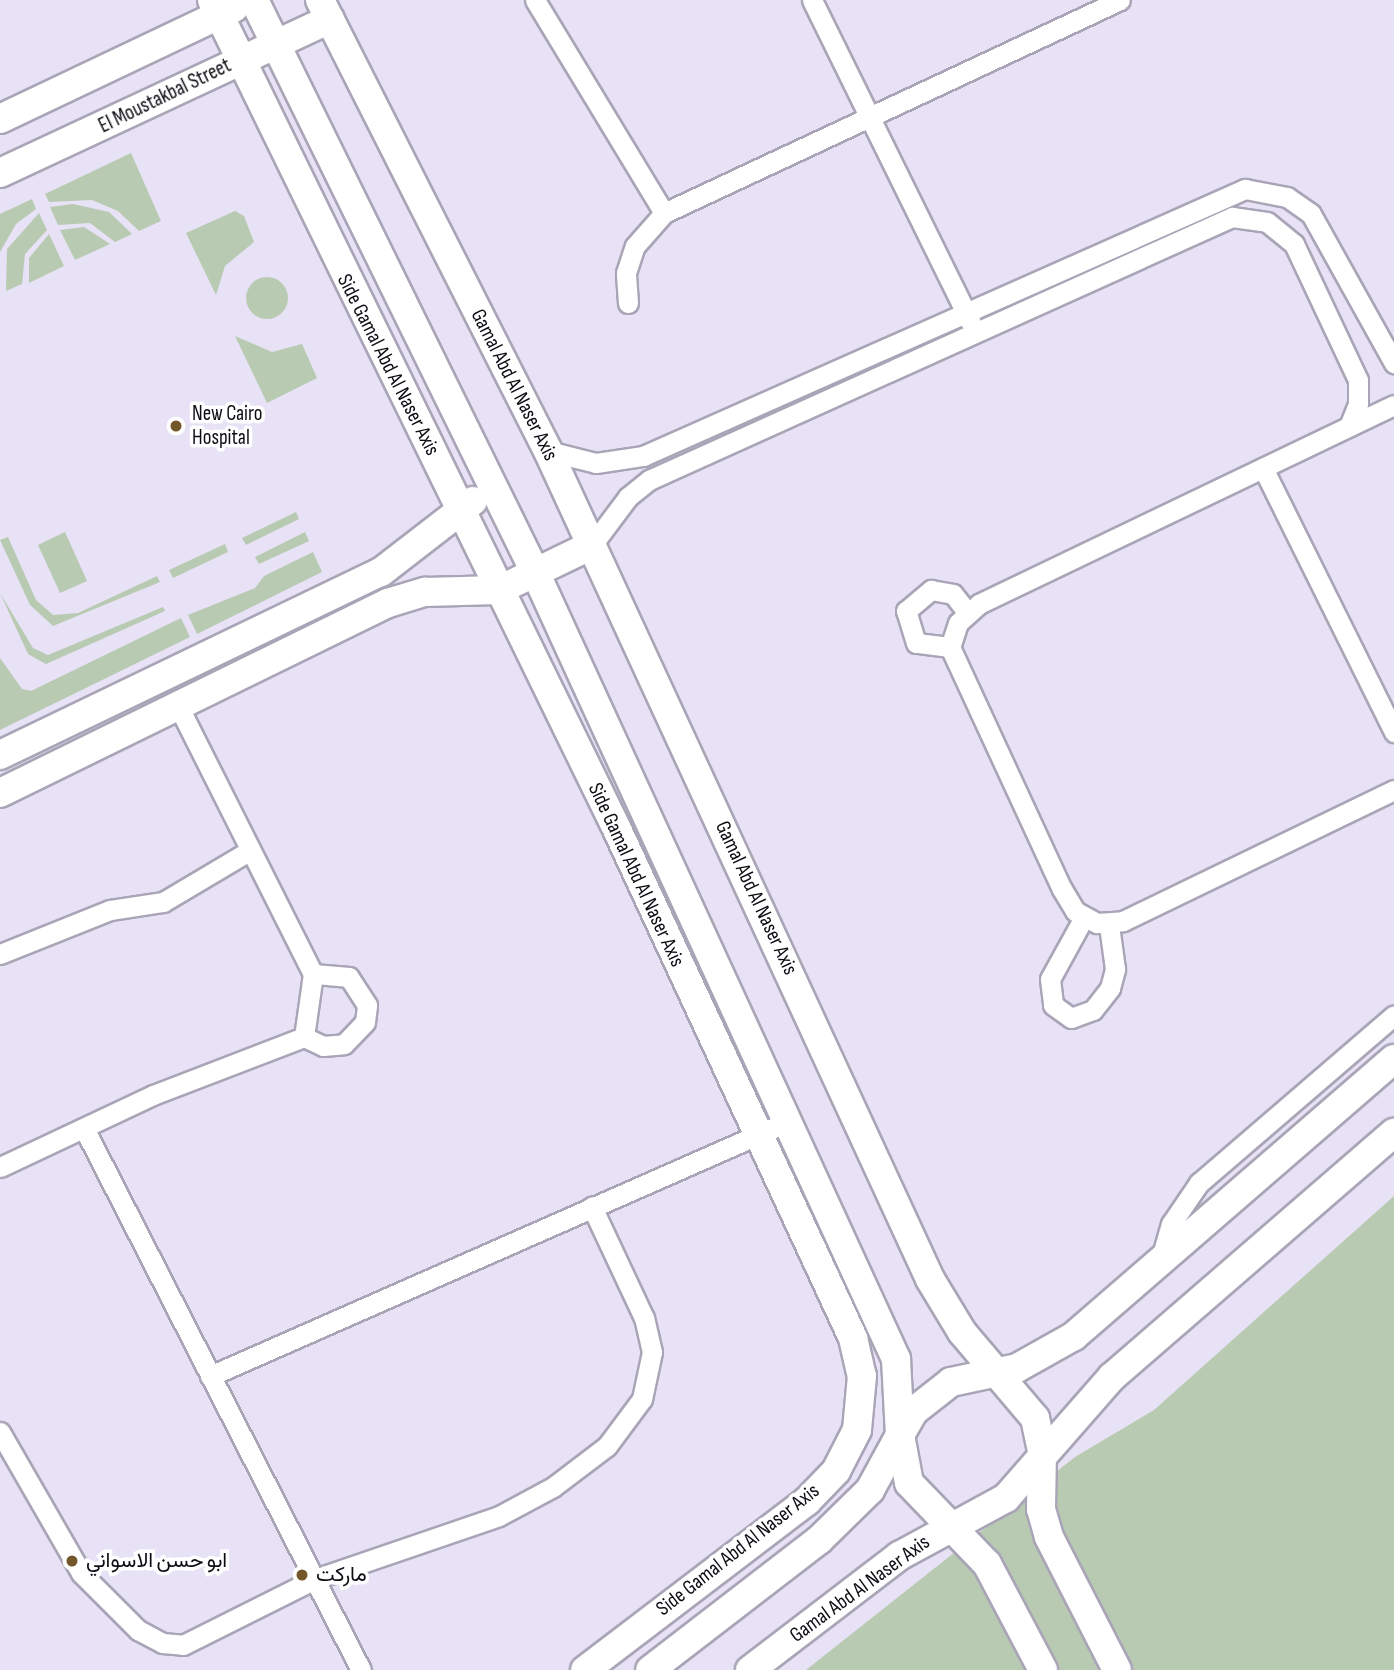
<!DOCTYPE html>
<html>
<head>
<meta charset="utf-8">
<style>
	body { margin:0 }
	#map { position:relative; width:1394px; height:1670px; overflow:hidden; background:#e7e2f5; font-family:"Sofia Sans Condensed",Vazirmatn,sans-serif }
	div>[style] { position:absolute }
	.green>* { inset:0; background:#b9cab2 }
	.round { border-radius:50% }
	.roads { filter:drop-shadow(2px 0 #a9a5b7) drop-shadow(-2px 0 #a9a5b7) drop-shadow(0 2px #a9a5b7) drop-shadow(0 -2px #a9a5b7) }
	.street>* { height:19px; margin:-9.5px; padding:0 9.5px; transform-origin:9.5px; border-radius:9.5px; background:#fff }
	.secondary>* { height:28px; margin:-14px; padding:0 14px; transform-origin:14px; border-radius:14px; background:#fff }
	.dots>* { width:19px; height:19px; translate:-50% -50%; box-sizing:border-box; border:4px solid #fff; border-radius:50% }
	span { translate:-50% -50%; white-space:nowrap; text-align:center; line-height:1.15; -webkit-text-stroke:7px #fff; paint-order:stroke }
	.street-label { font-size:21px; color:#0d0c12 }
	.poi-label { font-size:21px; color:#0d0c12 }
	.left { translate:0 -50%; text-align:left }
</style>
</head>
<body>
<div id="map">
	<div class="green">
		<div style="clip-path:polygon(131px 153px,161px 221px,139px 231px,118px 211px,92px 200px,49px 202px,45px 194px)"></div>
		<div style="clip-path:polygon(32px 199px,36px 209px,16px 224px,0 252px,0 214px)"></div>
		<div style="clip-path:polygon(73px 204px,109px 212px,132px 234px,115px 242px,90px 223px,58px 225px,50px 207px)"></div>
		<div style="clip-path:polygon(235px 211px,244px 216px,254px 242px,225px 266px,216px 295px,186px 233px)"></div>
		<div style="clip-path:polygon(39px 213px,47px 230px,25px 254px,22px 284px,6px 291px,7px 249px)"></div>
		<div style="clip-path:polygon(84px 227px,110px 244px,75px 260px,60px 230px)"></div>
		<div style="clip-path:polygon(49px 234px,64px 266px,29px 283px,29px 258px)"></div>
		<div class="round" style="left:246px;top:277px;width:42px;height:42px"></div>
		<div style="clip-path:polygon(235px 336px,272px 352px,302px 344px,317px 378px,267px 403px)"></div>
		<div style="clip-path:polygon(296px 512px,299px 519px,246px 545px,242px 538px)"></div>
		<div style="clip-path:polygon(65px 532px,87px 581px,60px 593px,38px 545px)"></div>
		<div style="clip-path:polygon(305px 532px,309px 541px,259px 564px,255px 557px)"></div>
		<div style="clip-path:polygon(8px 537px,36px 600px,53px 615px,78px 613px,157px 576px,160px 582px,53px 626px,30px 605px,0 540px)"></div>
		<div style="clip-path:polygon(225px 544px,228px 552px,173px 578px,169px 570px)"></div>
		<div style="clip-path:polygon(313px 552px,322px 572px,197px 634px,188px 615px,255px 588px,264px 576px)"></div>
		<div style="clip-path:polygon(0 593px,33px 648px,48px 655px,163px 607px,165px 611px,46px 664px,28px 654px)"></div>
		<div style="clip-path:polygon(181px 618px,190px 637px,0 730px,0 658px,22px 689px,31px 691px)"></div>
		<div style="clip-path:polygon(1394px 1196px,1394px 1670px,806px 1670px,1075px 1457px,1154px 1410px)"></div>
	</div>
	<div class="roads">
		<div class="street">
			<div style="left:535px;top:0;width:249px;rotate:58.8deg"></div>
			<div style="left:812px;top:0;width:360px;rotate:63.8deg"></div>
			<div style="left:628px;top:303px;width:30px;rotate:-94deg"></div>
			<div style="left:626px;top:273px;width:28px;rotate:-72deg"></div>
			<div style="left:635px;top:246px;width:44px;rotate:-48.7deg"></div>
			<div style="left:664px;top:213px;width:503px;rotate:-25.04deg"></div>
			<div style="left:1394px;top:405px;width:460px;rotate:154.4deg"></div>
			<div style="left:979px;top:604px;width:28px;rotate:138deg"></div>
			<div style="left:958px;top:623px;width:25px;rotate:108deg"></div>
			<div style="left:950px;top:647px;width:267px;rotate:65.2deg"></div>
			<div style="left:1062px;top:889px;width:26px;rotate:59deg"></div>
			<div style="left:1075px;top:911px;width:25px;rotate:29deg"></div>
			<div style="left:1097px;top:923px;width:26px;rotate:-4deg"></div>
			<div style="left:1123px;top:921px;width:301px;rotate:-25.8deg"></div>
			<div style="left:548px;top:451px;width:49px;rotate:14deg"></div>
			<div style="left:596px;top:463px;width:48px;rotate:-8.5deg"></div>
			<div style="left:643px;top:456px;width:659px;rotate:-23.92deg"></div>
			<div style="left:1245px;top:189px;width:43px;rotate:10.8deg"></div>
			<div style="left:1287px;top:197px;width:29px;rotate:35deg"></div>
			<div style="left:1311px;top:214px;width:171px;rotate:60.9deg"></div>
			<div style="left:1263px;top:468px;width:295px;rotate:63.6deg"></div>
			<div style="left:592px;top:545px;width:60px;rotate:-53.1deg"></div>
			<div style="left:628px;top:497px;width:27px;rotate:-39deg"></div>
			<div style="left:649px;top:480px;width:640px;rotate:-24.28deg"></div>
			<div style="left:1232px;top:217px;width:35px;rotate:8deg"></div>
			<div style="left:1267px;top:222px;width:35px;rotate:39deg"></div>
			<div style="left:1294px;top:244px;width:150px;rotate:64.8deg"></div>
			<div style="left:1358px;top:380px;width:24px;rotate:90deg"></div>
			<div style="left:1358px;top:404px;width:24px;rotate:112deg"></div>
			<div style="left:950px;top:647px;width:34px;rotate:-173deg"></div>
			<div style="left:916px;top:643px;width:34px;rotate:-107deg"></div>
			<div style="left:906px;top:611px;width:33px;rotate:-40deg"></div>
			<div style="left:931px;top:590px;width:22px;rotate:10deg"></div>
			<div style="left:953px;top:594px;width:23px;rotate:52deg"></div>
			<div style="left:1083px;top:919px;width:68px;rotate:118.8deg"></div>
			<div style="left:1050px;top:979px;width:26px;rotate:83deg"></div>
			<div style="left:1053px;top:1005px;width:22px;rotate:36deg"></div>
			<div style="left:1071px;top:1018px;width:23px;rotate:-20deg"></div>
			<div style="left:1093px;top:1010px;width:28px;rotate:-52deg"></div>
			<div style="left:1110px;top:988px;width:20px;rotate:-75deg"></div>
			<div style="left:1115px;top:969px;width:44px;rotate:-97.8deg"></div>
			<div style="left:0;top:954px;width:118px;rotate:-21.8deg"></div>
			<div style="left:110px;top:910px;width:54px;rotate:-8.6deg"></div>
			<div style="left:163px;top:902px;width:100px;rotate:-30.7deg"></div>
			<div style="left:304px;top:1037px;width:21px;rotate:25deg"></div>
			<div style="left:323px;top:1046px;width:21px;rotate:-5deg"></div>
			<div style="left:344px;top:1044px;width:30px;rotate:-46deg"></div>
			<div style="left:365px;top:1022px;width:17px;rotate:-83deg"></div>
			<div style="left:367px;top:1005px;width:33px;rotate:-123deg"></div>
			<div style="left:349px;top:977px;width:36px;rotate:-175deg"></div>
			<div style="left:85px;top:1130px;width:606px;rotate:62.93deg"></div>
			<div style="left:0;top:1167px;width:169px;rotate:-25.2deg"></div>
			<div style="left:153px;top:1095px;width:162px;rotate:-21deg"></div>
			<div style="left:304px;top:1037px;width:64px;rotate:-81.9deg"></div>
			<div style="left:313px;top:974px;width:301px;rotate:-116.7deg"></div>
			<div style="left:1160px;top:1262px;width:40px;rotate:-74deg"></div>
			<div style="left:1171px;top:1224px;width:50px;rotate:-55.7deg"></div>
			<div style="left:1199px;top:1183px;width:257px;rotate:-40.7deg"></div>
			<div style="left:210px;top:1376px;width:633px;rotate:-23.77deg"></div>
			<div style="left:0;top:1432px;width:163px;rotate:60.1deg"></div>
			<div style="left:81px;top:1573px;width:81px;rotate:45deg"></div>
			<div style="left:138px;top:1630px;width:27px;rotate:28deg"></div>
			<div style="left:162px;top:1643px;width:21px;rotate:5deg"></div>
			<div style="left:183px;top:1645px;width:148px;rotate:-26.6deg"></div>
			<div style="left:315px;top:1579px;width:194px;rotate:-18.9deg"></div>
			<div style="left:499px;top:1516px;width:61px;rotate:-28.2deg"></div>
			<div style="left:553px;top:1487px;width:68px;rotate:-37.2deg"></div>
			<div style="left:607px;top:1446px;width:59px;rotate:-53.3deg"></div>
			<div style="left:642px;top:1399px;width:48px;rotate:-78deg"></div>
			<div style="left:652px;top:1352px;width:35px;rotate:-103deg"></div>
			<div style="left:644px;top:1318px;width:123px;rotate:-115.1deg"></div>
		</div>
		<div class="secondary">
			<div style="left:212px;top:0;width:918px;rotate:63.97deg"></div>
			<div style="left:615px;top:825px;width:566px;rotate:65.11deg"></div>
			<div style="left:853px;top:1338px;width:39px;rotate:77deg"></div>
			<div style="left:862px;top:1376px;width:54px;rotate:95.3deg"></div>
			<div style="left:857px;top:1430px;width:46px;rotate:117.1deg"></div>
			<div style="left:836px;top:1471px;width:42px;rotate:134deg"></div>
			<div style="left:807px;top:1501px;width:279px;rotate:142.7deg"></div>
			<div style="left:254px;top:0;width:640px;rotate:63.84deg"></div>
			<div style="left:536px;top:574px;width:864px;rotate:65.36deg"></div>
			<div style="left:896px;top:1359px;width:76px;rotate:87deg"></div>
			<div style="left:900px;top:1435px;width:63px;rotate:118.6deg"></div>
			<div style="left:870px;top:1490px;width:71px;rotate:135.6deg"></div>
			<div style="left:819px;top:1540px;width:213px;rotate:142.4deg"></div>
			<div style="left:320px;top:0;width:505px;rotate:63.18deg"></div>
			<div style="left:548px;top:451px;width:912px;rotate:65.23deg"></div>
			<div style="left:930px;top:1279px;width:62px;rotate:58.9deg"></div>
			<div style="left:962px;top:1332px;width:113px;rotate:49.7deg"></div>
			<div style="left:1035px;top:1418px;width:34px;rotate:78deg"></div>
			<div style="left:1042px;top:1451px;width:58px;rotate:91deg"></div>
			<div style="left:1041px;top:1509px;width:29px;rotate:74deg"></div>
			<div style="left:1049px;top:1537px;width:149px;rotate:62.9deg"></div>
			<div style="left:0;top:119px;width:259px;rotate:-25.4deg"></div>
			<div style="left:0;top:173px;width:364px;rotate:-25deg"></div>
			<div style="left:0;top:755px;width:423px;rotate:-25.7deg"></div>
			<div style="left:381px;top:572px;width:116px;rotate:-37.7deg"></div>
			<div style="left:0;top:793px;width:432px;rotate:-26.1deg"></div>
			<div style="left:388px;top:603px;width:39px;rotate:-17deg"></div>
			<div style="left:425px;top:592px;width:74px;rotate:-1.5deg"></div>
			<div style="left:499px;top:590px;width:103px;rotate:-25.8deg"></div>
			<div style="left:750px;top:1670px;width:188px;rotate:-37.4deg"></div>
			<div style="left:899px;top:1556px;width:122px;rotate:-28.5deg"></div>
			<div style="left:1006px;top:1498px;width:161px;rotate:-48.8deg"></div>
			<div style="left:1112px;top:1377px;width:373px;rotate:-40.9deg"></div>
			<div style="left:1043px;top:1670px;width:120px;rotate:-117.8deg"></div>
			<div style="left:987px;top:1564px;width:112px;rotate:-133.9deg"></div>
			<div style="left:909px;top:1483px;width:49px;rotate:-100.6deg"></div>
			<div style="left:900px;top:1435px;width:28px;rotate:-60deg"></div>
			<div style="left:914px;top:1411px;width:47px;rotate:-38.1deg"></div>
			<div style="left:951px;top:1382px;width:67px;rotate:-12deg"></div>
			<div style="left:1017px;top:1368px;width:65px;rotate:-29.3deg"></div>
			<div style="left:1074px;top:1336px;width:423px;rotate:-40.9deg"></div>
		</div>
	</div>
	<div class="dots">
		<div style="left:176px;top:426px;background:#73562a"></div>
		<div style="left:72px;top:1561px;background:#73562a"></div>
		<div style="left:302px;top:1575px;background:#73562a"></div>
	</div>
	<div class="street-label">
		<span style="left:165px;top:96px;rotate:-26deg">El Moustakbal Street</span>
		<span style="left:388px;top:365px;rotate:63deg">Side Gamal Abd Al Naser Axis</span>
		<span style="left:514px;top:385px;rotate:63deg">Gamal Abd Al Naser Axis</span>
		<span style="left:636px;top:875px;rotate:65deg">Side Gamal Abd Al Naser Axis</span>
		<span style="left:756px;top:898px;rotate:65deg">Gamal Abd Al Naser Axis</span>
		<span style="left:738px;top:1550px;rotate:-38deg">Side Gamal Abd Al Naser Axis</span>
		<span style="left:860px;top:1589px;rotate:-36deg">Gamal Abd Al Naser Axis</span>
	</div>
	<div class="poi-label">
		<span class="left" style="left:192px;top:426px">New Cairo<br>Hospital</span>
		<span class="left" style="left:86px;top:1561px">ابو حسن الاسواني</span>
		<span class="left" style="left:316px;top:1575px">ماركت</span>
	</div>
</div>
</body>
</html>
